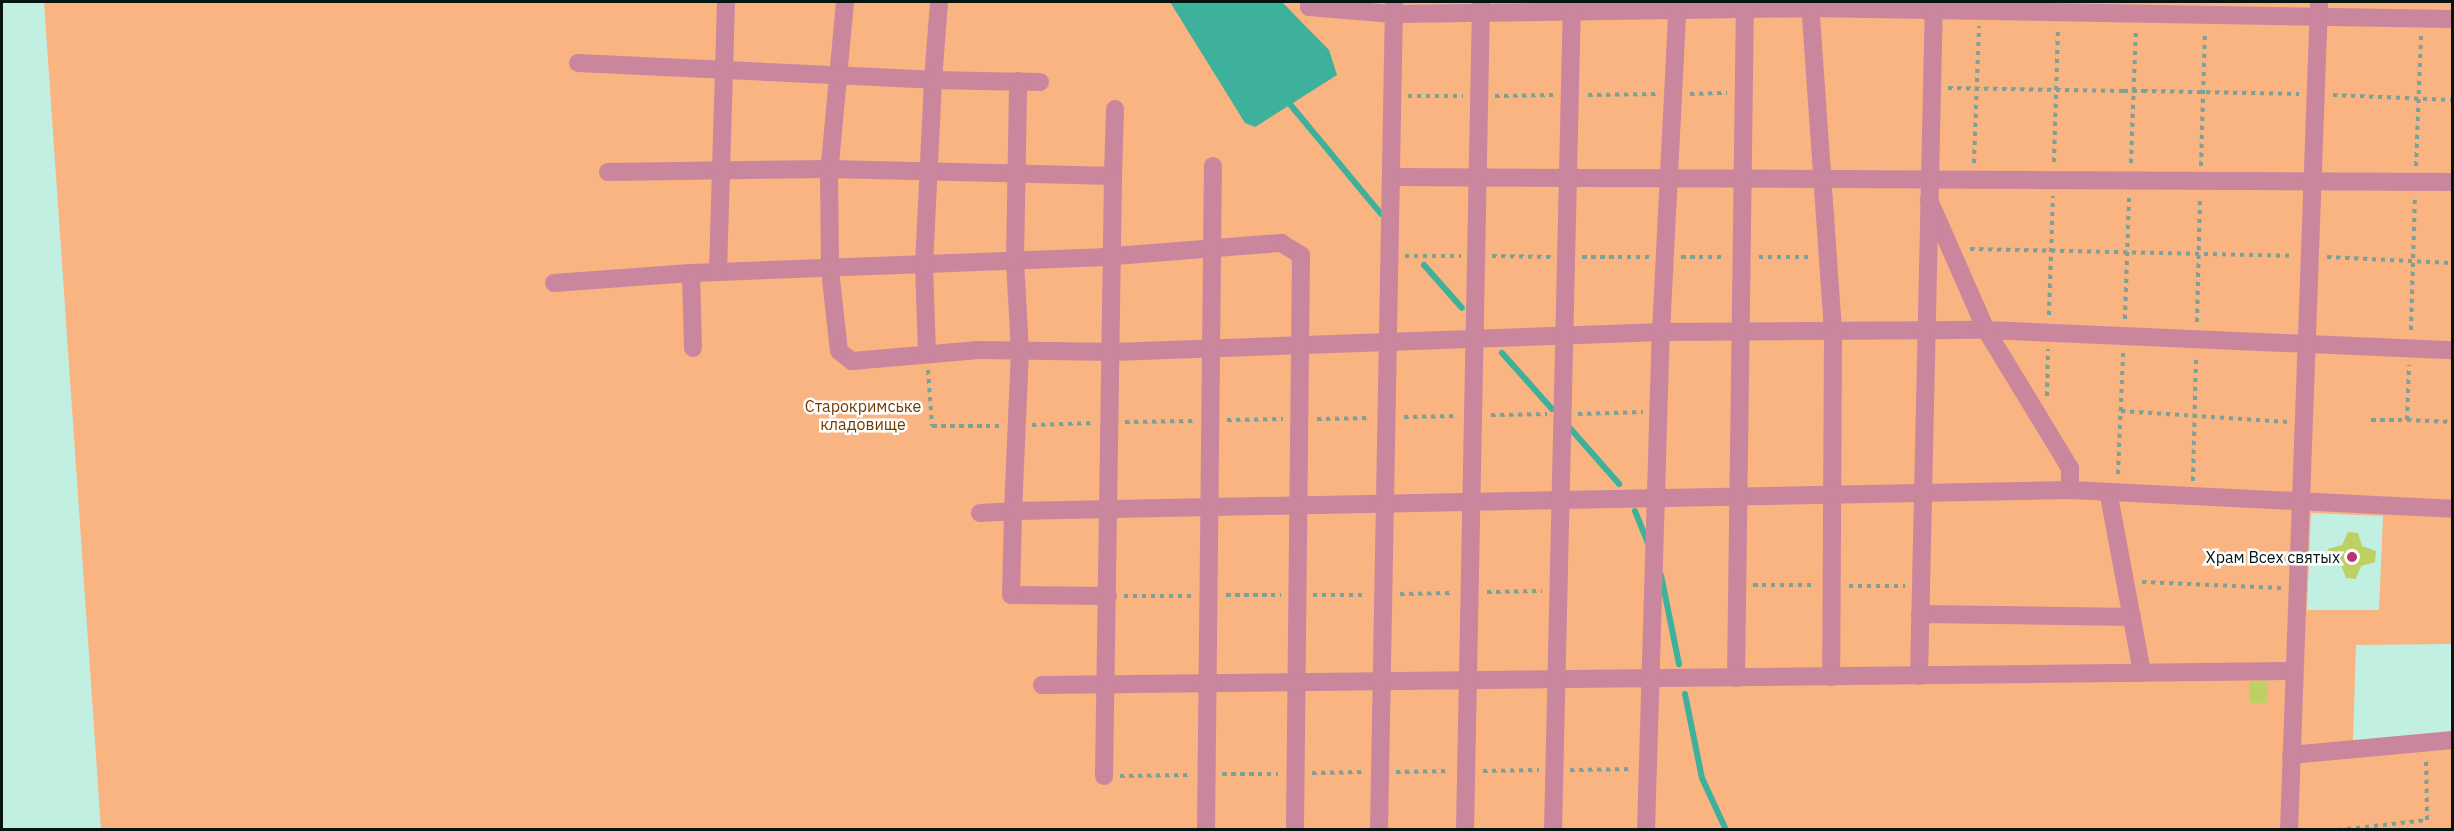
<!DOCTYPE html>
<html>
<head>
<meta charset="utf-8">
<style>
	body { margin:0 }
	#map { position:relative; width:2454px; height:831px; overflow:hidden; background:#c1f0e3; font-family:"IBM Plex Sans",sans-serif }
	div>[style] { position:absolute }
	.green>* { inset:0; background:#f9b481 }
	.water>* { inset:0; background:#3db19b }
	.stream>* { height:6px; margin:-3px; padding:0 3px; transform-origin:3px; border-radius:3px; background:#3db19b }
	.building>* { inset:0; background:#bed063 }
	.path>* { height:4px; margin-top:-2px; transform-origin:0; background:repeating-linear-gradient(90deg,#7da197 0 4.5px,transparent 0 9px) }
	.minor>* { height:18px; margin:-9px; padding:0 9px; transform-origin:9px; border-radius:9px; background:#ca869d }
	.path-bridge>* { height:4px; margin-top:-2px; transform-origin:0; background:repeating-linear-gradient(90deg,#7da197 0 4.5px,transparent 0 9px) }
	.dots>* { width:16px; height:16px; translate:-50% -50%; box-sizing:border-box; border:3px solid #fff; border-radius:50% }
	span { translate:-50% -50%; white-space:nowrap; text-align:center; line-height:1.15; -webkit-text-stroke:5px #fff; paint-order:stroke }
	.park-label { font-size:16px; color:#713a00 }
	.poi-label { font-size:16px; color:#051612 }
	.right { translate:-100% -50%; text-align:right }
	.frame { position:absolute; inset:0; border:3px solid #051612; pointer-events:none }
</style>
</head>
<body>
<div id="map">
	<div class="green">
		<div style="clip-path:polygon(evenodd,44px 2px,2452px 2px,2452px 644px,2356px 645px,2353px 741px,2452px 732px,2452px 829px,101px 829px,44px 2px,2311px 513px,2383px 516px,2379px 610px,2307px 610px,2311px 513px)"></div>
	</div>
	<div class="water">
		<div style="clip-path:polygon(1170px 2px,1282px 2px,1329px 50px,1337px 75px,1255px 127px,1245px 123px)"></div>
	</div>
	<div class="stream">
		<div style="left:1289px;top:103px;width:144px;rotate:50.3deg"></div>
		<div style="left:1424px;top:265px;width:57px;rotate:48.5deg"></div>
		<div style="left:1502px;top:353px;width:75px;rotate:48.2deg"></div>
		<div style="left:1569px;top:427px;width:76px;rotate:48.7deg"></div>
		<div style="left:1635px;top:511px;width:35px;rotate:68deg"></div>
		<div style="left:1661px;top:575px;width:91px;rotate:78.6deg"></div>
		<div style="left:1685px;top:694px;width:86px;rotate:78.6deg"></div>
		<div style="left:1702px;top:778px;width:57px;rotate:65.2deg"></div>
	</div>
	<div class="building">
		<div style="clip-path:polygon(2348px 532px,2358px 533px,2362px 546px,2376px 551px,2375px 562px,2361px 566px,2356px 579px,2346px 578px,2341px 565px,2328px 559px,2328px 549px,2342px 545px)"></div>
		<div style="clip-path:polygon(2249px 681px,2268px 682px,2267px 703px,2249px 703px)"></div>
	</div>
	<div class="path">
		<div style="left:1948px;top:88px;width:175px;rotate:1deg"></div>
		<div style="left:2143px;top:91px;width:156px;rotate:1.1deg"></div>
		<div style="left:1690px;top:94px;width:37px;rotate:-2deg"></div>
		<div style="left:1588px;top:95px;width:70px;rotate:-0.8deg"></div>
		<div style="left:2333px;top:95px;width:119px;rotate:2.4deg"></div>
		<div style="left:1408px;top:96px;width:55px"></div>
		<div style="left:1495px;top:96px;width:58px;rotate:-1deg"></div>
		<div style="left:2054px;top:162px;width:133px;rotate:-88.3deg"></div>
		<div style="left:1974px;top:163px;width:137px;rotate:-87.9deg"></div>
		<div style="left:2131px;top:163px;width:134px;rotate:-87.9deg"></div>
		<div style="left:2201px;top:166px;width:134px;rotate:-88.3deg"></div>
		<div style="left:2416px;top:166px;width:131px;rotate:-87.8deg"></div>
		<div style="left:1970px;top:249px;width:323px;rotate:1.2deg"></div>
		<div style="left:1405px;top:256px;width:56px"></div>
		<div style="left:1492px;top:256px;width:59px;rotate:1deg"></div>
		<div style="left:1582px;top:257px;width:68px"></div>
		<div style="left:1681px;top:257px;width:44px"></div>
		<div style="left:1759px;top:257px;width:53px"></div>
		<div style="left:2327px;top:257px;width:125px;rotate:2.7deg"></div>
		<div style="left:2049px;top:315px;width:119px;rotate:-88.1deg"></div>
		<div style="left:2125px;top:319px;width:122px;rotate:-88.1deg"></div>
		<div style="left:2197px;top:322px;width:125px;rotate:-88.6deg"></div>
		<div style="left:2411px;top:330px;width:133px;rotate:-88.3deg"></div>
		<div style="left:928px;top:370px;width:56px;rotate:85.9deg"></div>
		<div style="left:932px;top:426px;width:69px"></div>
		<div style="left:2047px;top:396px;width:47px;rotate:-88.8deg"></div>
		<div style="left:2121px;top:411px;width:167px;rotate:3.8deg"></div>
		<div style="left:1578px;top:414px;width:65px;rotate:-1.8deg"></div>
		<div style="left:1491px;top:415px;width:56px;rotate:-1deg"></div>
		<div style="left:1404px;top:417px;width:53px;rotate:-1.1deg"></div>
		<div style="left:1317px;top:419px;width:53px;rotate:-1.1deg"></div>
		<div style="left:1227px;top:420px;width:56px;rotate:-1deg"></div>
		<div style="left:2371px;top:420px;width:36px"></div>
		<div style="left:2407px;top:420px;width:55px;rotate:-87.9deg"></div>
		<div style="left:2407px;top:420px;width:45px;rotate:2.5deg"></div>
		<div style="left:1125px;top:422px;width:68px;rotate:-0.8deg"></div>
		<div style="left:1032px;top:425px;width:62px;rotate:-1.8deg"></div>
		<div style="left:2118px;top:474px;width:121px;rotate:-87.6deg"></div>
		<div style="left:2193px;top:481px;width:125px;rotate:-88.6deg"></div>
		<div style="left:2142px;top:582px;width:139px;rotate:2.5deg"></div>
		<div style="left:1753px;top:585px;width:62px"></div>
		<div style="left:1849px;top:586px;width:56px"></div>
		<div style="left:1487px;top:592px;width:55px;rotate:-1deg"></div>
		<div style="left:1400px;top:594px;width:52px;rotate:-1.1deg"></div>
		<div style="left:1226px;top:595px;width:55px"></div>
		<div style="left:1313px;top:595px;width:52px"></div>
		<div style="left:1124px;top:596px;width:67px"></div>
		<div style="left:1570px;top:770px;width:62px;rotate:-0.9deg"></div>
		<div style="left:1483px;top:771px;width:56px;rotate:-1deg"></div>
		<div style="left:1396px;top:772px;width:53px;rotate:-1.1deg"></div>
		<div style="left:1312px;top:773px;width:50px;rotate:-1.1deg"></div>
		<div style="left:1222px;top:774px;width:56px"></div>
		<div style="left:1120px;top:776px;width:71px;rotate:-0.8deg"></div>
		<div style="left:2338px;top:830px;width:90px;rotate:-6.4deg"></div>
		<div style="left:2427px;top:820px;width:62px;rotate:-90.9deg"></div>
	</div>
	<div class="minor">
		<div style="left:845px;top:2px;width:172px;rotate:95.3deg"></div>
		<div style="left:829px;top:173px;width:97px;rotate:89.4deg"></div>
		<div style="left:830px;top:270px;width:81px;rotate:83.7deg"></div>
		<div style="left:839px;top:351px;width:16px;rotate:38deg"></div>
		<div style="left:852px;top:361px;width:127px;rotate:-5deg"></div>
		<div style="left:979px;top:350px;width:135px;rotate:0.8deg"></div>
		<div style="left:1114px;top:352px;width:547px;rotate:-2.09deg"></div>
		<div style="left:1661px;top:332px;width:325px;rotate:-0.4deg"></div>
		<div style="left:1986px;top:330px;width:466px;rotate:2.5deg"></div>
		<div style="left:1309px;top:2px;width:5px;rotate:90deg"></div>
		<div style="left:1309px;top:7px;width:85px;rotate:4.7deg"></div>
		<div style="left:1394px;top:14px;width:416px;rotate:-0.8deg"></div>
		<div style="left:1810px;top:8px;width:642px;rotate:0.98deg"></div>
		<div style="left:1810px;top:2px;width:330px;rotate:86deg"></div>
		<div style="left:1833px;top:331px;width:346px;rotate:90.3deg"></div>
		<div style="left:578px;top:63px;width:355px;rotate:2.7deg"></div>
		<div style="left:933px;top:80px;width:78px;rotate:-85.6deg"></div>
		<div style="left:608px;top:172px;width:222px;rotate:-0.8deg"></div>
		<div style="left:830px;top:169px;width:283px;rotate:1.4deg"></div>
		<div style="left:1113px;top:176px;width:67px;rotate:-88.3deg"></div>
		<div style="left:1391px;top:177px;width:1061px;rotate:0.27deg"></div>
		<div style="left:1929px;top:200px;width:142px;rotate:66.3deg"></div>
		<div style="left:1986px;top:330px;width:162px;rotate:58.7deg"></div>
		<div style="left:2070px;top:468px;width:22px;rotate:90deg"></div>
		<div style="left:2070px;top:490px;width:382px;rotate:2.8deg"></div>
		<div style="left:718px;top:272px;width:384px;rotate:-2.2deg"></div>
		<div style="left:1102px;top:257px;width:180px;rotate:-4.5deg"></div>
		<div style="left:1281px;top:243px;width:23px;rotate:31deg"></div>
		<div style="left:1301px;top:255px;width:575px;rotate:90.6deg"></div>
		<div style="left:691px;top:273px;width:27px;rotate:-2deg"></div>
		<div style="left:718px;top:272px;width:270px;rotate:-88.3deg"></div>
		<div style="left:554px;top:283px;width:137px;rotate:-4.2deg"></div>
		<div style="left:691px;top:273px;width:75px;rotate:88.5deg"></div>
		<div style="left:927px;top:354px;width:89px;rotate:-91.9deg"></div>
		<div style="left:924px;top:265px;width:185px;rotate:-87.2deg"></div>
		<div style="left:933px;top:80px;width:107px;rotate:1.1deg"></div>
		<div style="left:2109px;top:496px;width:180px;rotate:79.4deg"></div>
		<div style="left:980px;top:513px;width:33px;rotate:-3deg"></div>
		<div style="left:1013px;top:511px;width:160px;rotate:-87.5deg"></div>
		<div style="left:1020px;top:351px;width:90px;rotate:-93.2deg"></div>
		<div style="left:1015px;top:261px;width:180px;rotate:-89deg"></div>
		<div style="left:1108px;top:596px;width:97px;rotate:-179.4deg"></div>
		<div style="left:1011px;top:595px;width:84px;rotate:-88.6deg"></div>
		<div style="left:1013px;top:511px;width:1057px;rotate:-1.14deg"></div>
		<div style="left:1920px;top:614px;width:212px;rotate:0.8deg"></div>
		<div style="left:1919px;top:676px;width:674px;rotate:-88.73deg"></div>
		<div style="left:1736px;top:678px;width:676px;rotate:-89.24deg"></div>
		<div style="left:1042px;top:685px;width:1252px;rotate:-0.64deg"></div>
		<div style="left:2291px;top:755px;width:162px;rotate:-5.3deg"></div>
		<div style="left:1104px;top:776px;width:600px;rotate:-89.14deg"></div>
		<div style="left:1206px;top:830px;width:664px;rotate:-89.4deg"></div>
		<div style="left:1379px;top:830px;width:828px;rotate:-88.96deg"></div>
		<div style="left:1465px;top:830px;width:827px;rotate:-88.89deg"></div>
		<div style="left:1553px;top:830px;width:828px;rotate:-88.69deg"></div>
		<div style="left:1646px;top:830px;width:498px;rotate:-88.3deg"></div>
		<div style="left:1661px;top:332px;width:330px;rotate:-87.1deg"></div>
		<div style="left:2289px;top:830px;width:829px;rotate:-87.92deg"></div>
	</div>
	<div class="path-bridge">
		<div style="left:2123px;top:91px;width:20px"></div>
	</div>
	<div class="dots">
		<div style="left:2352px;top:557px;background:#ba3270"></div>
	</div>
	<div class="park-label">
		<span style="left:863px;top:415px">Старокримське<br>кладовище</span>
	</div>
	<div class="poi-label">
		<span class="right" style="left:2340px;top:557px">Храм Всех святых</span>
	</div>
	<div class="frame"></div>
</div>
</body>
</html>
